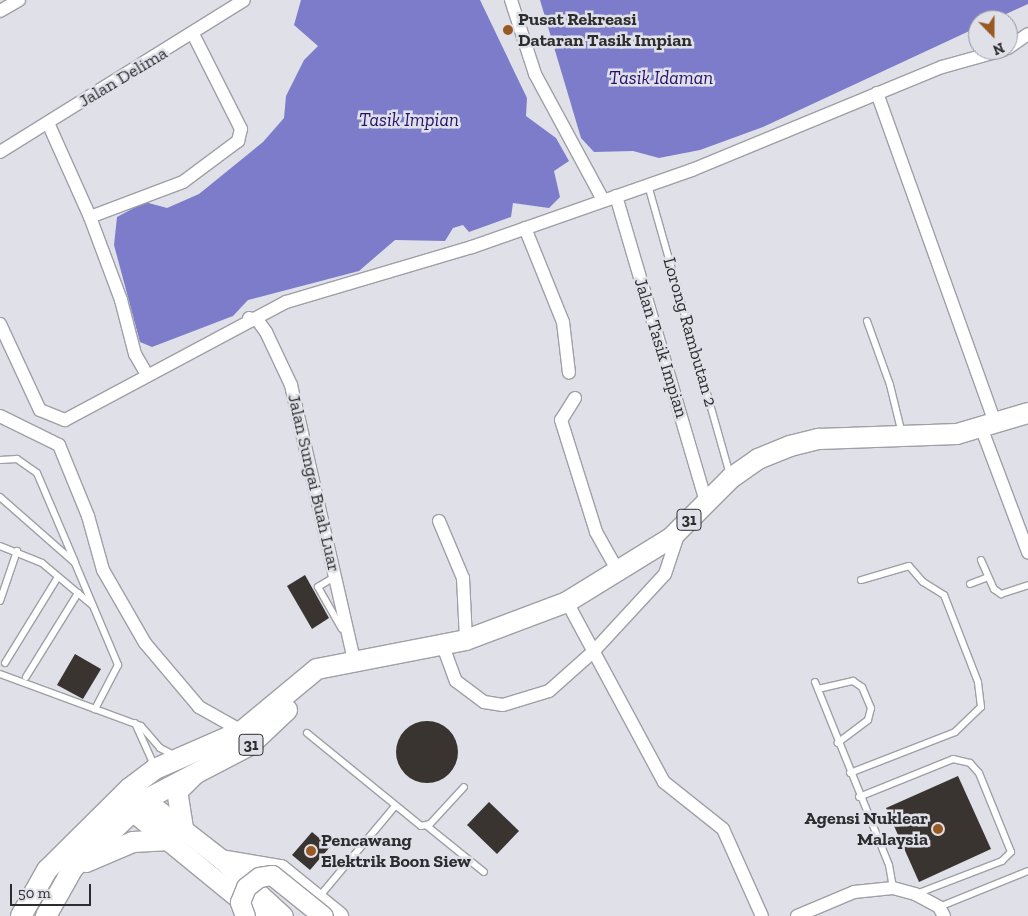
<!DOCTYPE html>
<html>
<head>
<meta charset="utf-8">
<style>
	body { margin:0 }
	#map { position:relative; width:1028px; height:916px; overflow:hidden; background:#e0e1e8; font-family:"Zilla Slab",serif }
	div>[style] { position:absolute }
	.water>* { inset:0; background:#7c7cca }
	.building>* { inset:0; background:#3a3431 }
	.round { border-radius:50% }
	.roads { filter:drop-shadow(1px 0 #9f9fa6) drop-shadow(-1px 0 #9f9fa6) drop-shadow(0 1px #9f9fa6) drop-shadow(0 -1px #9f9fa6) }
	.lane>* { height:6px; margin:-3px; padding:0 3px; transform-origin:3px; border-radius:3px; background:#fff }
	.street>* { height:12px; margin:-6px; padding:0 6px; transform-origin:6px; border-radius:6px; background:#fff }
	.secondary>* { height:19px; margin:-9.5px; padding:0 9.5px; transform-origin:9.5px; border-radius:9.5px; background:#fff }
	.primary>* { height:20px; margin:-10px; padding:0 10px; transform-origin:10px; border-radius:10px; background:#fff }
	.bridges { filter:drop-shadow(1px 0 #9f9fa6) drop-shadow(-1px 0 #9f9fa6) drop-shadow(0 1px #9f9fa6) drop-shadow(0 -1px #9f9fa6) }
	.secondary-bridge>* { height:19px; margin:-9.5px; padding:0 9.5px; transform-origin:9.5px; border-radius:9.5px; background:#fff }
	.dots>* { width:14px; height:14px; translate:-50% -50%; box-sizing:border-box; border:2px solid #e0e1e8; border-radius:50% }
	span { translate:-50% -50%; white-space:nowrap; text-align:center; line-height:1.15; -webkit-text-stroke:5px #e0e1e8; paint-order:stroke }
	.shield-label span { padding:1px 4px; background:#e0e1e8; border:1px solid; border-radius:4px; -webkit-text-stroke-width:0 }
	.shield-label { font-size:16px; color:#2d2d30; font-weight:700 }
	.poi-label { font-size:18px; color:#2d2d30; font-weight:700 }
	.left { translate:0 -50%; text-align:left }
	.right { translate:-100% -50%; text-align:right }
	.street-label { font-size:18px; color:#2d2d30 }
	.water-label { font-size:19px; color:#26106e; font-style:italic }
	.north { position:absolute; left:968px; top:10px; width:50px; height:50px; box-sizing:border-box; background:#e0e1e8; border:1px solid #98999e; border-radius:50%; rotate:158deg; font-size:14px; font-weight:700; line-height:20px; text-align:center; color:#2d2d30 }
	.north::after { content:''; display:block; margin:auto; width:18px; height:22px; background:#995922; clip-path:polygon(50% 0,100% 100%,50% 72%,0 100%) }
	.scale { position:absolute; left:10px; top:884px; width:81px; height:22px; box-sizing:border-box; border:2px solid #2d2d30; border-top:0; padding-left:6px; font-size:15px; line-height:18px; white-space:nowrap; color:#2d2d30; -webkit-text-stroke:4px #e0e1e8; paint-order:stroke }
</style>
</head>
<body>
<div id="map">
	<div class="water">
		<div style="clip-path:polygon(301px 0,480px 0,527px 98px,526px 116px,556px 138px,569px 161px,554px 171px,560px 197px,549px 208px,513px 203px,511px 217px,469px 232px,463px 225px,453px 228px,445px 241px,395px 240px,359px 271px,248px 300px,233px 316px,152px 347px,140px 342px,114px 245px,117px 217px,145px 202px,167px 208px,199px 194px,263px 142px,284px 118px,286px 96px,304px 60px,318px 46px,294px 25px)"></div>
		<div style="clip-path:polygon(540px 0,1028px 0,1028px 4px,993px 20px,978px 20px,978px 27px,763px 127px,700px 150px,659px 158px,633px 151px,594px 152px,581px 138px)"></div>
	</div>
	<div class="building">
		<div style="clip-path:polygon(305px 575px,329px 618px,312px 629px,287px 586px)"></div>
		<div style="clip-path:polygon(75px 654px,101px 669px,83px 699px,57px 685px)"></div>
		<div class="round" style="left:396px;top:721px;width:62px;height:62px"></div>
		<div style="clip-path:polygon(958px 776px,991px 849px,919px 882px,886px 808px)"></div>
		<div style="clip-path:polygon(489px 802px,519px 831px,497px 854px,467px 825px)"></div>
		<div style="clip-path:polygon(312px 832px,330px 847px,310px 870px,292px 855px)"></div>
	</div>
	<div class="roads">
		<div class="lane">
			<div style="left:648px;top:185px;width:301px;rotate:74.2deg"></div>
			<div style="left:867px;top:321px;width:68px;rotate:70.2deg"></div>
			<div style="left:890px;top:385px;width:50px;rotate:76.2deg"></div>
			<div style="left:0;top:460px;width:17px;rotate:-3deg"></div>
			<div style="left:17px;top:459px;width:24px;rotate:35deg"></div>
			<div style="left:37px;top:473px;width:97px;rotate:66.9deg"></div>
			<div style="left:0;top:497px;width:100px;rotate:41.3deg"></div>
			<div style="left:75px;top:563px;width:111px;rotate:67.1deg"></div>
			<div style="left:118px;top:665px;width:50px;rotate:117.6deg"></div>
			<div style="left:95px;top:709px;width:49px;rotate:20.3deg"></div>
			<div style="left:141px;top:726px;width:29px;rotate:49deg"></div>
			<div style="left:160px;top:748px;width:16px;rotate:27deg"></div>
			<div style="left:0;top:546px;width:45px;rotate:22deg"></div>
			<div style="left:42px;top:563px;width:65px;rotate:40deg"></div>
			<div style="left:981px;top:560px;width:32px;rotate:66deg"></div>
			<div style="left:994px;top:589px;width:9px;rotate:36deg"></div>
			<div style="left:1001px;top:594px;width:28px;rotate:-18deg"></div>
			<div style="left:336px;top:576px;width:21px;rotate:149deg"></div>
			<div style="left:318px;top:587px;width:48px;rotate:60.3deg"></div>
			<div style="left:970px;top:584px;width:19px;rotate:-21deg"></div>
			<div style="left:0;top:601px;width:53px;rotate:-71.2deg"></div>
			<div style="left:5px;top:663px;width:101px;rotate:-58.4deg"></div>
			<div style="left:0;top:674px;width:101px;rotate:20.2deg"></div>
			<div style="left:26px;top:677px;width:99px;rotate:-58.2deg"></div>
			<div style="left:815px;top:682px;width:197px;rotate:68deg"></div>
			<div style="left:889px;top:865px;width:23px;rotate:80deg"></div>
			<div style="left:818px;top:689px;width:36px;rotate:-13deg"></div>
			<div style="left:853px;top:681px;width:11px;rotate:34deg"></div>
			<div style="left:862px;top:687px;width:23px;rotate:67deg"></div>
			<div style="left:871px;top:708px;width:12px;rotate:104deg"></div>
			<div style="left:868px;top:720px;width:38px;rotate:143deg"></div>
			<div style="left:135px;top:723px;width:48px;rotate:65.6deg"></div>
			<div style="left:307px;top:733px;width:147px;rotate:39.2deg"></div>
			<div style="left:421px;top:826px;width:9px;rotate:-13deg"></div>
			<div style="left:430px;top:824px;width:50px;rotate:-47.4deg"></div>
			<div style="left:850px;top:773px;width:113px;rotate:-21.3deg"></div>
			<div style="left:955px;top:732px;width:36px;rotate:-44deg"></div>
			<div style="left:981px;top:707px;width:25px;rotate:-97deg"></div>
			<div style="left:978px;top:682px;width:93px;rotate:-111.3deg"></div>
			<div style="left:944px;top:595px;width:25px;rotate:-148deg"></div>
			<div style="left:923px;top:582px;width:21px;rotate:-131deg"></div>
			<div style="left:909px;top:566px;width:50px;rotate:163.7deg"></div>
			<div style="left:859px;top:797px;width:101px;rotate:-22deg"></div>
			<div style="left:953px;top:759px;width:17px;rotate:13deg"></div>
			<div style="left:970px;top:763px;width:13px;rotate:48deg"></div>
			<div style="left:979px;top:773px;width:85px;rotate:67.9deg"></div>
			<div style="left:1011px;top:852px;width:13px;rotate:135deg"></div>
			<div style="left:1002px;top:861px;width:92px;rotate:159deg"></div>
			<div style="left:427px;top:826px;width:73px;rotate:38.9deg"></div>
			<div style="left:319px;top:897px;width:119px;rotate:-50.1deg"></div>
			<div style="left:939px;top:907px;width:96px;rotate:-22deg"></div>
		</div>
		<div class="street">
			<div style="left:511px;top:0;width:78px;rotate:72deg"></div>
			<div style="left:535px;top:74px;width:143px;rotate:61.6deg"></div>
			<div style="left:0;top:11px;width:22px;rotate:-30deg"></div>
			<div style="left:1008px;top:48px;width:24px;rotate:-35deg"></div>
			<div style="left:877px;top:93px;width:350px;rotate:70.3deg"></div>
			<div style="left:48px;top:123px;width:103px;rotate:65.9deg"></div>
			<div style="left:90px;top:217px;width:89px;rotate:69.5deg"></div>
			<div style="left:121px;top:300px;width:56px;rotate:75.5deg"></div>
			<div style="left:135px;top:354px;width:24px;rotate:60deg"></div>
			<div style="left:0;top:152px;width:287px;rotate:-31.9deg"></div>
			<div style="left:616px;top:196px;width:318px;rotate:73.6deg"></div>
			<div style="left:90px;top:217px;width:99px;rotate:-20.6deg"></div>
			<div style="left:183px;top:182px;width:69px;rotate:-36.7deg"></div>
			<div style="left:238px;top:141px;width:12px;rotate:-76deg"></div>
			<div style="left:241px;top:129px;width:106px;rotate:-116.8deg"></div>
			<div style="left:525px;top:228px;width:101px;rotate:68deg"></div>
			<div style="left:563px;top:322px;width:51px;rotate:83.3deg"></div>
			<div style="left:249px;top:318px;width:9px;rotate:18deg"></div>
			<div style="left:258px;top:321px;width:14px;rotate:54deg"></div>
			<div style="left:266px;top:332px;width:59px;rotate:64.7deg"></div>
			<div style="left:291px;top:385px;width:283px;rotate:77.1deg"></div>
			<div style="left:0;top:324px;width:95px;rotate:65.1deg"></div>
			<div style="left:40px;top:410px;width:27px;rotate:22deg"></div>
			<div style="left:65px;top:420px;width:251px;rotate:-28.1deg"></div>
			<div style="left:286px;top:302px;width:194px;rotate:-16.5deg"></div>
			<div style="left:472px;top:247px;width:233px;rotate:-19.3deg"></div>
			<div style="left:692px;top:170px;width:270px;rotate:-22.4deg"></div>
			<div style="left:942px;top:67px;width:63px;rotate:-15.6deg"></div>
			<div style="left:575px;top:398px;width:26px;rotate:122deg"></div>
			<div style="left:561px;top:420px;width:117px;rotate:72.6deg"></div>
			<div style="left:596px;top:532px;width:47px;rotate:60.7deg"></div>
			<div style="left:0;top:416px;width:66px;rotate:26.2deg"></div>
			<div style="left:59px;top:445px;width:77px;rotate:67.8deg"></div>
			<div style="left:88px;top:516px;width:56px;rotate:74.5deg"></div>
			<div style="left:103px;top:570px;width:84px;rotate:60.1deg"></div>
			<div style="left:145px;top:643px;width:84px;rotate:49.8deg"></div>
			<div style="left:199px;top:707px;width:49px;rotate:29.2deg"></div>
			<div style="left:981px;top:427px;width:134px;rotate:69.4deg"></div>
			<div style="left:439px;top:521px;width:62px;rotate:67.2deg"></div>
			<div style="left:463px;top:578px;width:62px;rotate:87.2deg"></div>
			<div style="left:567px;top:602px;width:204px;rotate:61.7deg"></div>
			<div style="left:664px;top:782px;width:75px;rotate:38.5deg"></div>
			<div style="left:723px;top:829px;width:95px;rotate:65.9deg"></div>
			<div style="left:443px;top:646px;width:37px;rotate:70deg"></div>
			<div style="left:456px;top:681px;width:35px;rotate:37deg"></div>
			<div style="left:484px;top:702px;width:19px;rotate:9deg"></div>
			<div style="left:503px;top:705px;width:48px;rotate:-16.9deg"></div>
			<div style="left:549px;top:691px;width:59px;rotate:-41.6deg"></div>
			<div style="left:593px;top:652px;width:106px;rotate:-47.3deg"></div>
			<div style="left:665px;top:574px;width:44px;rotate:-71.6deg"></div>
			<div style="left:797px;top:916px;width:62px;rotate:-22.8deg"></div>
			<div style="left:854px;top:892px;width:39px;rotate:-6deg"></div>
			<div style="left:893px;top:888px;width:23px;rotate:15deg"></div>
			<div style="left:915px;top:894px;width:27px;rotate:28deg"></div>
			<div style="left:939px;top:907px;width:10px;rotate:61deg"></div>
		</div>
		<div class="secondary">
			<div style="left:135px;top:792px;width:109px;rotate:37.9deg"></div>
			<div style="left:221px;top:859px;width:84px;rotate:42.6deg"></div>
			<div style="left:122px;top:803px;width:178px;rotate:39.3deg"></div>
			<div style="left:221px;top:859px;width:60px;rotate:9.6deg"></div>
			<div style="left:280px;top:869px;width:75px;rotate:39deg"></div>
		</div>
		<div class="primary">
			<div style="left:183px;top:828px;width:36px;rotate:-99deg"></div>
			<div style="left:177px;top:792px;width:24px;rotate:-45deg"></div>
			<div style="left:86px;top:862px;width:51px;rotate:-23.1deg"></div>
			<div style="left:133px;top:842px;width:38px;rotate:-3deg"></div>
			<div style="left:21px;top:916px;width:53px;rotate:-60.5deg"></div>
			<div style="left:47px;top:870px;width:117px;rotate:-44.7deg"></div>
			<div style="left:130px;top:788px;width:31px;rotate:-37deg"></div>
			<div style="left:155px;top:769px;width:95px;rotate:-23.6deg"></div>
			<div style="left:242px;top:731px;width:97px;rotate:-39.6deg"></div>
			<div style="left:317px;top:669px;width:152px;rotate:-11deg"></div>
			<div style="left:466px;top:640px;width:108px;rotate:-20.6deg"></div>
			<div style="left:567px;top:602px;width:122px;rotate:-31.6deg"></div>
			<div style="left:671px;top:538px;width:85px;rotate:-45deg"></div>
			<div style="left:731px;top:478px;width:33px;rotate:-35deg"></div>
			<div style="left:758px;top:459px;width:35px;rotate:-22deg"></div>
			<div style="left:790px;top:446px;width:30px;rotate:-14deg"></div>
			<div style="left:819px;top:439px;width:138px;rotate:-2.1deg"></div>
			<div style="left:957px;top:434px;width:74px;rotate:-16.5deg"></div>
			<div style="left:46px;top:916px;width:55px;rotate:-60.6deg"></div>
			<div style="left:73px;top:868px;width:99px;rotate:-43.4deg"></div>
			<div style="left:145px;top:800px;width:119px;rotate:-27.6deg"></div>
			<div style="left:250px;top:745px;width:51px;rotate:-43.4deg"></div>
		</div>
	</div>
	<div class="bridges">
		<div class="secondary-bridge">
			<div style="left:245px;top:916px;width:15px;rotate:-110deg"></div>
			<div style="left:240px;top:902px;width:16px;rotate:-68deg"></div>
			<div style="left:246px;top:887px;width:16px;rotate:-38deg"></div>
			<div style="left:259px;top:877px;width:13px;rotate:-9deg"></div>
			<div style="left:272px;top:875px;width:65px;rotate:38.8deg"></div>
		</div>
	</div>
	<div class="dots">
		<div style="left:508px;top:30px;background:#995922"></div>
		<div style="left:938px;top:829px;background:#995922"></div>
		<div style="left:311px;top:851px;background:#995922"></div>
	</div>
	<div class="shield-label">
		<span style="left:689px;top:520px">31</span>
		<span style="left:251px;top:745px">31</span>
	</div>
	<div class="poi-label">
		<span class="left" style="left:518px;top:30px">Pusat Rekreasi<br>Dataran Tasik Impian</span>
		<span class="right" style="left:928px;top:829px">Agensi Nuklear<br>Malaysia</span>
		<span class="left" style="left:321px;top:851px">Pencawang<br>Elektrik Boon Siew</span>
	</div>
	<div class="street-label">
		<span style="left:123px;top:77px;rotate:-31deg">Jalan Delima</span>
		<span style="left:690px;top:332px;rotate:74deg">Lorong Rambutan 2</span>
		<span style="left:661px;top:348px;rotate:73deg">Jalan Tasik Impian</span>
		<span style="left:314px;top:483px;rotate:77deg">Jalan Sungai Buah Luar</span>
	</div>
	<div class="water-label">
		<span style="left:661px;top:78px">Tasik Idaman</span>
		<span style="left:409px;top:120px">Tasik Impian</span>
	</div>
	<div class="north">N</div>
	<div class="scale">50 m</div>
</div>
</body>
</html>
